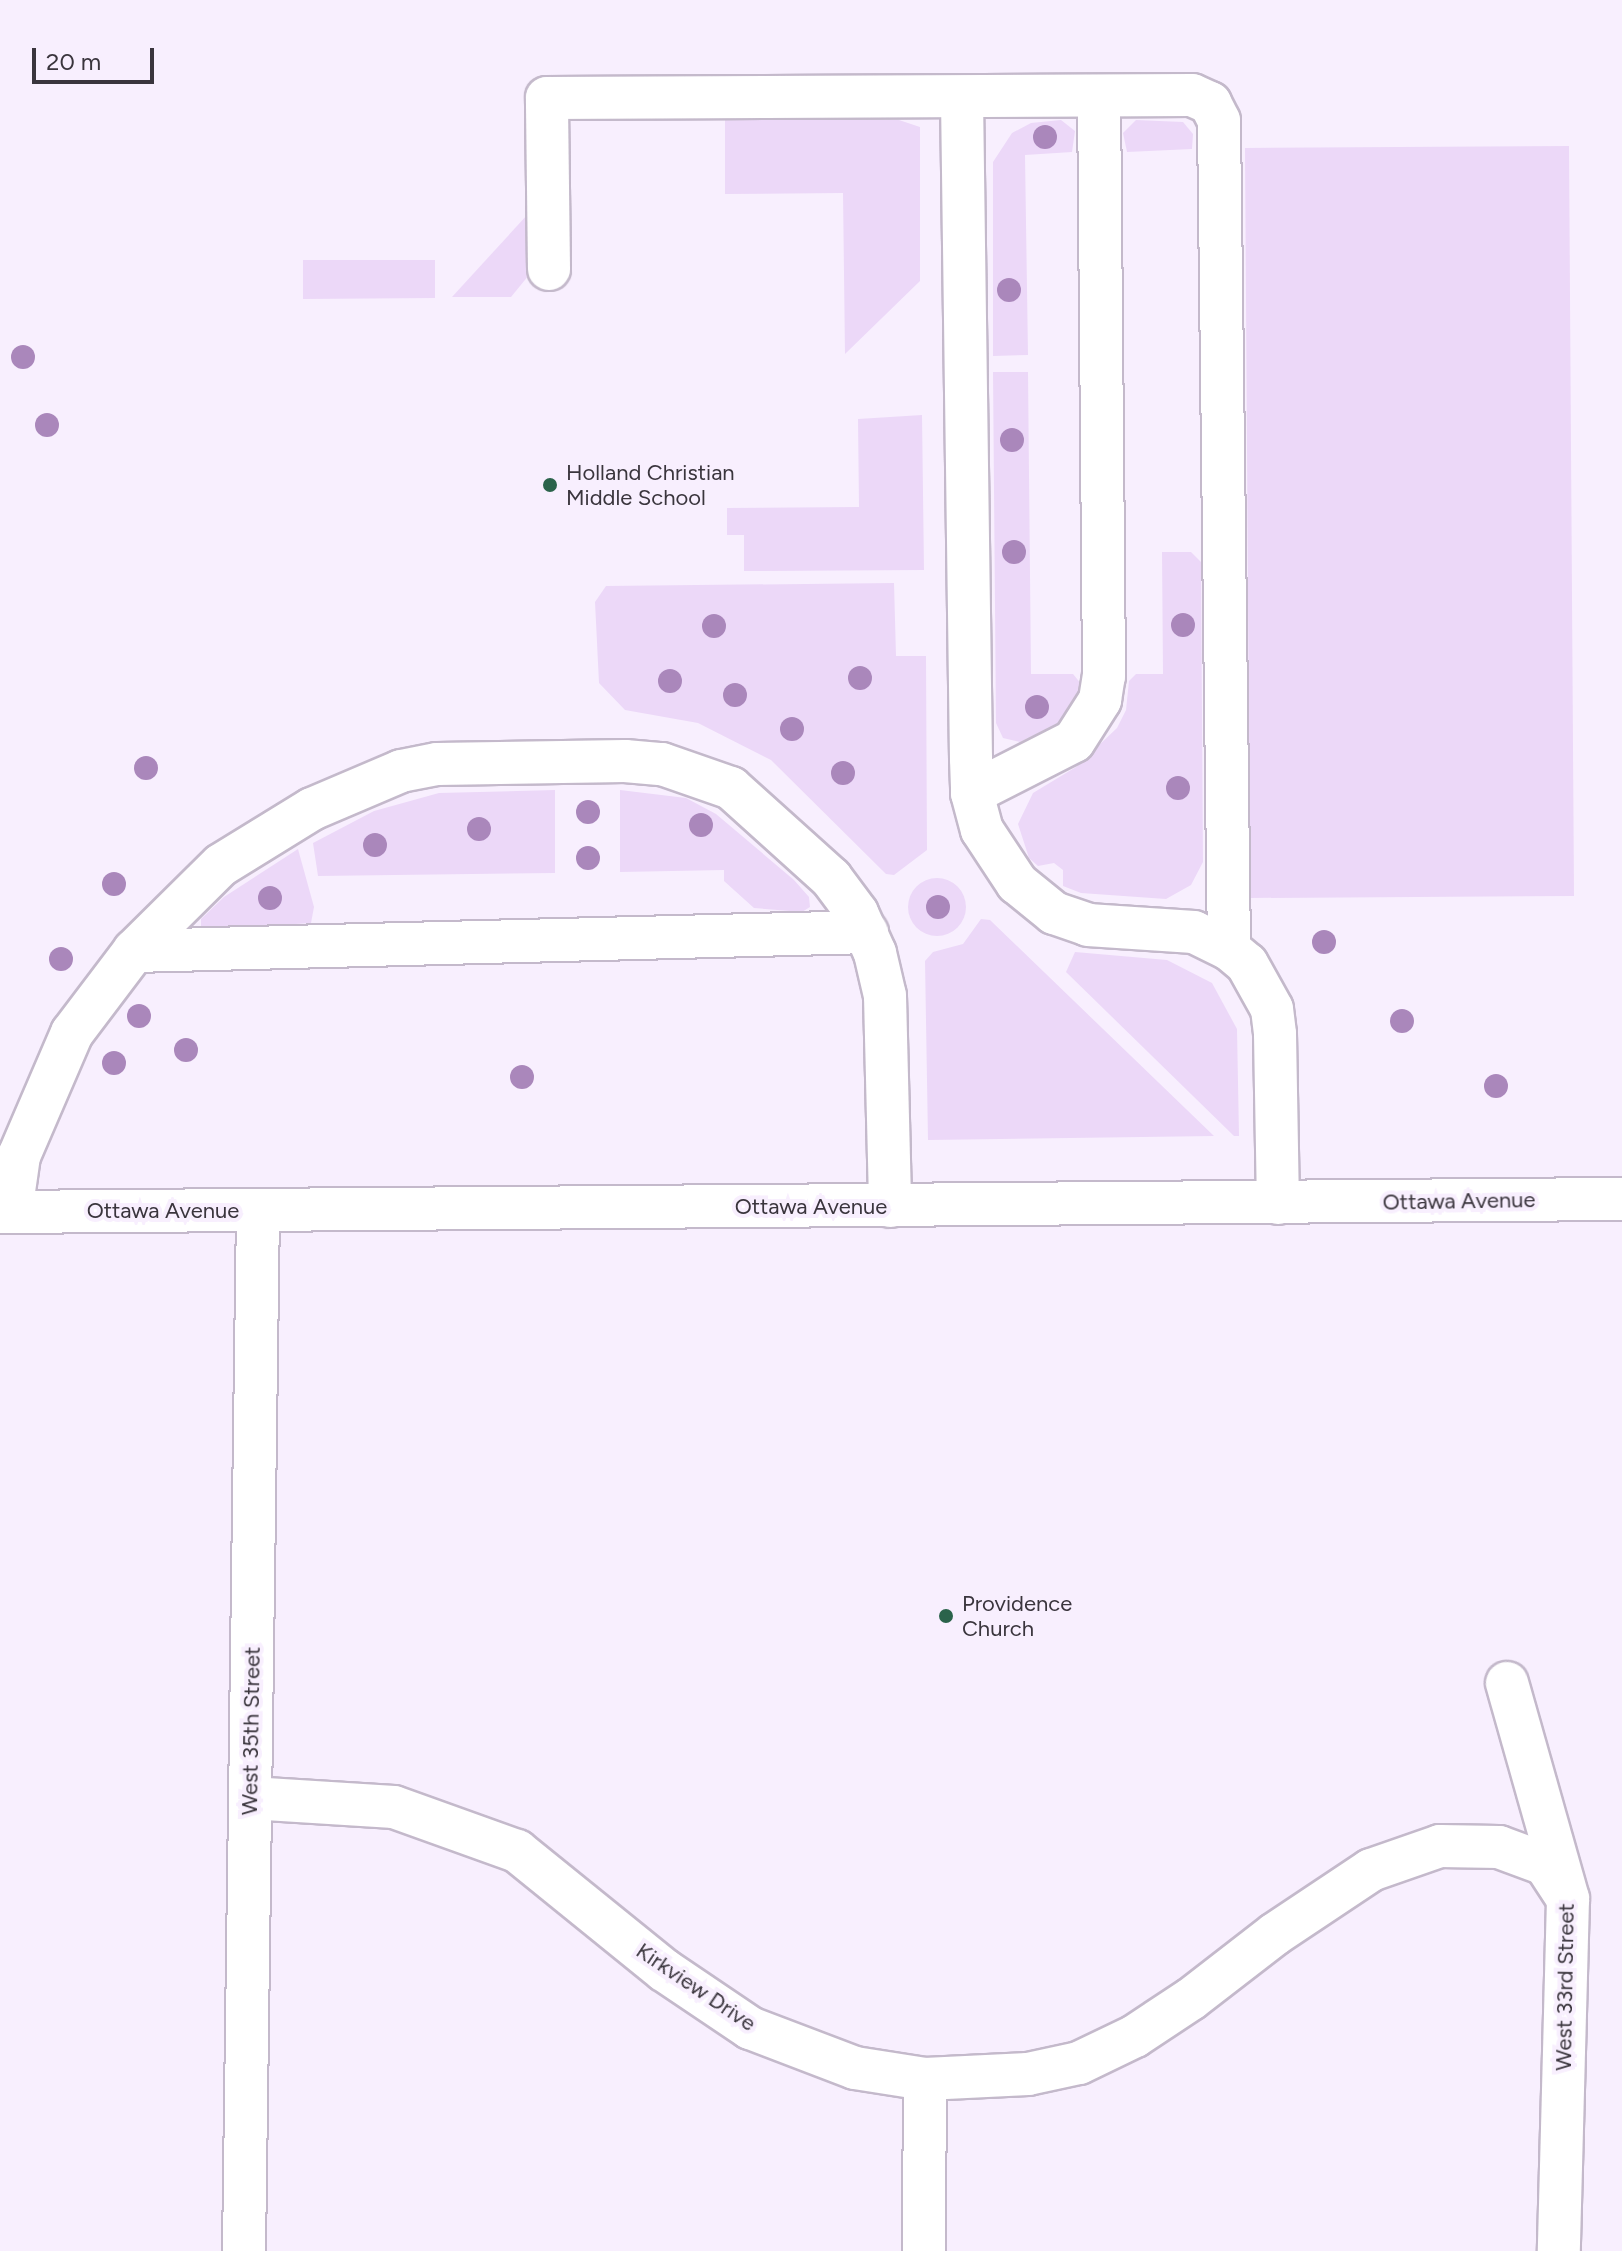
<!DOCTYPE html>
<html>
<head>
<meta charset="utf-8">
<style>
	body { margin:0 }
	#map { position:relative; width:1622px; height:2251px; overflow:hidden; background:#f8effe; font-family:Figtree,sans-serif }
	div>[style] { position:absolute }
	.green>* { inset:0; background:#ecd8f8 }
	.round { border-radius:50% }
	.roads { filter:drop-shadow(2px 0 #c4b9cb) drop-shadow(-2px 0 #c4b9cb) drop-shadow(0 2px #c4b9cb) drop-shadow(0 -2px #c4b9cb) }
	.minor>* { height:42px; margin:-21px; padding:0 21px; transform-origin:21px; border-radius:21px; background:#fff }
	.trees>* { width:24px; height:24px; margin:-12px; border-radius:50%; background:#aa87bb }
	.dots>* { width:22px; height:22px; translate:-50% -50%; box-sizing:border-box; border:4px solid #f8effe; border-radius:50% }
	span { translate:-50% -50%; white-space:nowrap; text-align:center; line-height:1.15; -webkit-text-stroke:8px #f8effe; paint-order:stroke }
	.poi-label { font-size:22px; color:#3a353d }
	.left { translate:0 -50%; text-align:left }
	.street-label { font-size:22px; color:#3a353d }
	.scale { position:absolute; left:32px; top:48px; width:122px; height:36px; box-sizing:border-box; border:4px solid #3a353d; border-top:0; padding-left:10px; font-size:24px; line-height:28px; white-space:nowrap; color:#3a353d; -webkit-text-stroke:6px #f8effe; paint-order:stroke }
</style>
</head>
<body>
<div id="map">
	<div class="green">
		<div style="clip-path:polygon(725px 119px,899px 120px,920px 127px,920px 281px,845px 354px,843px 193px,725px 194px)"></div>
		<div style="clip-path:polygon(1061px 120px,1075px 131px,1072px 152px,1025px 155px,1028px 355px,993px 356px,993px 162px,1012px 133px,1031px 123px)"></div>
		<div style="clip-path:polygon(1136px 120px,1183px 122px,1193px 134px,1192px 149px,1127px 152px,1123px 133px)"></div>
		<div style="clip-path:polygon(1569px 146px,1574px 896px,1250px 898px,1245px 148px)"></div>
		<div style="clip-path:polygon(528px 214px,529px 275px,511px 297px,452px 297px)"></div>
		<div style="clip-path:polygon(303px 260px,435px 260px,435px 298px,303px 299px)"></div>
		<div style="clip-path:polygon(993px 372px,1028px 372px,1031px 674px,1073px 674px,1082px 685px,1059px 723px,1020px 742px,1003px 738px,996px 723px)"></div>
		<div style="clip-path:polygon(922px 415px,924px 570px,744px 571px,744px 535px,727px 535px,727px 508px,859px 507px,858px 419px)"></div>
		<div style="clip-path:polygon(1162px 552px,1191px 552px,1201px 562px,1203px 862px,1191px 885px,1166px 899px,1081px 893px,1063px 886px,1063px 870px,1054px 863px,1038px 866px,1029px 858px,1018px 824px,1033px 793px,1076px 767px,1117px 728px,1126px 710px,1129px 681px,1136px 674px,1163px 674px)"></div>
		<div style="clip-path:polygon(894px 583px,896px 656px,926px 656px,927px 850px,894px 875px,886px 874px,771px 760px,698px 723px,625px 710px,599px 683px,595px 602px,606px 586px)"></div>
		<div style="clip-path:polygon(555px 790px,555px 873px,318px 876px,313px 843px,374px 811px,439px 793px)"></div>
		<div style="clip-path:polygon(620px 790px,686px 798px,716px 814px,794px 880px,809px 897px,810px 907px,802px 912px,754px 908px,724px 881px,724px 870px,620px 872px)"></div>
		<div style="clip-path:polygon(298px 849px,314px 907px,311px 923px,201px 930px,201px 919px,224px 897px)"></div>
		<div class="round" style="left:908px;top:878px;width:58px;height:58px"></div>
		<div style="clip-path:polygon(981px 919px,990px 920px,1214px 1136px,928px 1140px,925px 961px,933px 952px,963px 944px)"></div>
		<div style="clip-path:polygon(1075px 952px,1167px 960px,1212px 983px,1237px 1029px,1239px 1136px,1234px 1136px,1066px 972px)"></div>
	</div>
	<div class="roads">
		<div class="minor">
			<div style="left:962px;top:98px;width:661px;rotate:89.22deg"></div>
			<div style="left:971px;top:759px;width:34px;rotate:88deg"></div>
			<div style="left:972px;top:793px;width:38px;rotate:75deg"></div>
			<div style="left:982px;top:830px;width:64px;rotate:56.6deg"></div>
			<div style="left:1017px;top:883px;width:48px;rotate:39deg"></div>
			<div style="left:1054px;top:913px;width:36px;rotate:19deg"></div>
			<div style="left:1088px;top:925px;width:106px;rotate:3.8deg"></div>
			<div style="left:1194px;top:932px;width:39px;rotate:26deg"></div>
			<div style="left:1229px;top:949px;width:23px;rotate:40deg"></div>
			<div style="left:1247px;top:964px;width:51px;rotate:60.9deg"></div>
			<div style="left:1272px;top:1009px;width:25px;rotate:83deg"></div>
			<div style="left:1275px;top:1034px;width:169px;rotate:89deg"></div>
			<div style="left:549px;top:269px;width:171px;rotate:-90.7deg"></div>
			<div style="left:547px;top:98px;width:645px;rotate:-0.27deg"></div>
			<div style="left:1192px;top:95px;width:20px;rotate:24deg"></div>
			<div style="left:1210px;top:103px;width:20px;rotate:63deg"></div>
			<div style="left:1219px;top:121px;width:828px;rotate:89.31deg"></div>
			<div style="left:972px;top:793px;width:114px;rotate:-27deg"></div>
			<div style="left:1074px;top:741px;width:49px;rotate:-57.6deg"></div>
			<div style="left:1100px;top:700px;width:24px;rotate:-81deg"></div>
			<div style="left:1104px;top:676px;width:580px;rotate:-90.49deg"></div>
			<div style="left:134px;top:951px;width:733px;rotate:-1.48deg"></div>
			<div style="left:0;top:1212px;width:1622px;rotate:-0.46deg"></div>
			<div style="left:11px;top:1212px;width:57px;rotate:-81.9deg"></div>
			<div style="left:19px;top:1156px;width:134px;rotate:-66.7deg"></div>
			<div style="left:72px;top:1033px;width:103px;rotate:-52.9deg"></div>
			<div style="left:134px;top:951px;width:122px;rotate:-44.7deg"></div>
			<div style="left:221px;top:865px;width:107px;rotate:-31.6deg"></div>
			<div style="left:312px;top:809px;width:97px;rotate:-23.1deg"></div>
			<div style="left:401px;top:771px;width:37px;rotate:-11deg"></div>
			<div style="left:437px;top:764px;width:188px;rotate:-0.9deg"></div>
			<div style="left:625px;top:761px;width:37px;rotate:5deg"></div>
			<div style="left:662px;top:764px;width:73px;rotate:19.2deg"></div>
			<div style="left:731px;top:788px;width:135px;rotate:42deg"></div>
			<div style="left:831px;top:878px;width:44px;rotate:53.4deg"></div>
			<div style="left:857px;top:913px;width:44px;rotate:65.8deg"></div>
			<div style="left:875px;top:953px;width:44px;rotate:76.9deg"></div>
			<div style="left:885px;top:996px;width:210px;rotate:88.6deg"></div>
			<div style="left:1507px;top:1683px;width:224px;rotate:74.2deg"></div>
			<div style="left:1568px;top:1899px;width:352px;rotate:91.5deg"></div>
			<div style="left:250px;top:1798px;width:144px;rotate:3.6deg"></div>
			<div style="left:394px;top:1807px;width:131px;rotate:19.7deg"></div>
			<div style="left:517px;top:1851px;width:189px;rotate:39deg"></div>
			<div style="left:664px;top:1970px;width:104px;rotate:34deg"></div>
			<div style="left:750px;top:2028px;width:112px;rotate:20.9deg"></div>
			<div style="left:855px;top:2068px;width:71px;rotate:8.9deg"></div>
			<div style="left:925px;top:2079px;width:103px;rotate:-2.8deg"></div>
			<div style="left:1028px;top:2074px;width:52px;rotate:-12.2deg"></div>
			<div style="left:1079px;top:2063px;width:62px;rotate:-25.7deg"></div>
			<div style="left:1135px;top:2036px;width:67px;rotate:-33.5deg"></div>
			<div style="left:1191px;top:1999px;width:106px;rotate:-37.7deg"></div>
			<div style="left:1275px;top:1934px;width:115px;rotate:-33.7deg"></div>
			<div style="left:1371px;top:1870px;width:73px;rotate:-19.2deg"></div>
			<div style="left:1440px;top:1846px;width:59px;rotate:1deg"></div>
			<div style="left:1499px;top:1847px;width:49px;rotate:20.3deg"></div>
			<div style="left:1545px;top:1864px;width:42px;rotate:56.7deg"></div>
			<div style="left:244px;top:2251px;width:1041px;rotate:-89.23deg"></div>
			<div style="left:924px;top:2251px;width:172px;rotate:-89.7deg"></div>
		</div>
	</div>
	<div class="trees">
		<div style="left:1045px;top:137px"></div>
		<div style="left:1009px;top:290px"></div>
		<div style="left:23px;top:357px"></div>
		<div style="left:47px;top:425px"></div>
		<div style="left:1012px;top:440px"></div>
		<div style="left:1014px;top:552px"></div>
		<div style="left:1183px;top:625px"></div>
		<div style="left:714px;top:626px"></div>
		<div style="left:860px;top:678px"></div>
		<div style="left:670px;top:681px"></div>
		<div style="left:735px;top:695px"></div>
		<div style="left:1037px;top:707px"></div>
		<div style="left:792px;top:729px"></div>
		<div style="left:146px;top:768px"></div>
		<div style="left:843px;top:773px"></div>
		<div style="left:1178px;top:788px"></div>
		<div style="left:588px;top:812px"></div>
		<div style="left:701px;top:825px"></div>
		<div style="left:479px;top:829px"></div>
		<div style="left:375px;top:845px"></div>
		<div style="left:588px;top:858px"></div>
		<div style="left:114px;top:884px"></div>
		<div style="left:270px;top:898px"></div>
		<div style="left:938px;top:907px"></div>
		<div style="left:1324px;top:942px"></div>
		<div style="left:61px;top:959px"></div>
		<div style="left:139px;top:1016px"></div>
		<div style="left:1402px;top:1021px"></div>
		<div style="left:186px;top:1050px"></div>
		<div style="left:114px;top:1063px"></div>
		<div style="left:522px;top:1077px"></div>
		<div style="left:1496px;top:1086px"></div>
	</div>
	<div class="dots">
		<div style="left:550px;top:485px;background:#2b634b"></div>
		<div style="left:946px;top:1616px;background:#2b634b"></div>
	</div>
	<div class="poi-label">
		<span class="left" style="left:566px;top:485px">Holland Christian<br>Middle School</span>
		<span class="left" style="left:962px;top:1616px">Providence<br>Church</span>
	</div>
	<div class="street-label">
		<span style="left:1459px;top:1201px;rotate:-1deg">Ottawa Avenue</span>
		<span style="left:811px;top:1207px">Ottawa Avenue</span>
		<span style="left:163px;top:1211px">Ottawa Avenue</span>
		<span style="left:251px;top:1731px;rotate:-89deg">West 35th Street</span>
		<span style="left:696px;top:1987px;rotate:34deg">Kirkview Drive</span>
		<span style="left:1565px;top:1987px;rotate:-89deg">West 33rd Street</span>
	</div>
	<div class="scale">20 m</div>
</div>
</body>
</html>
